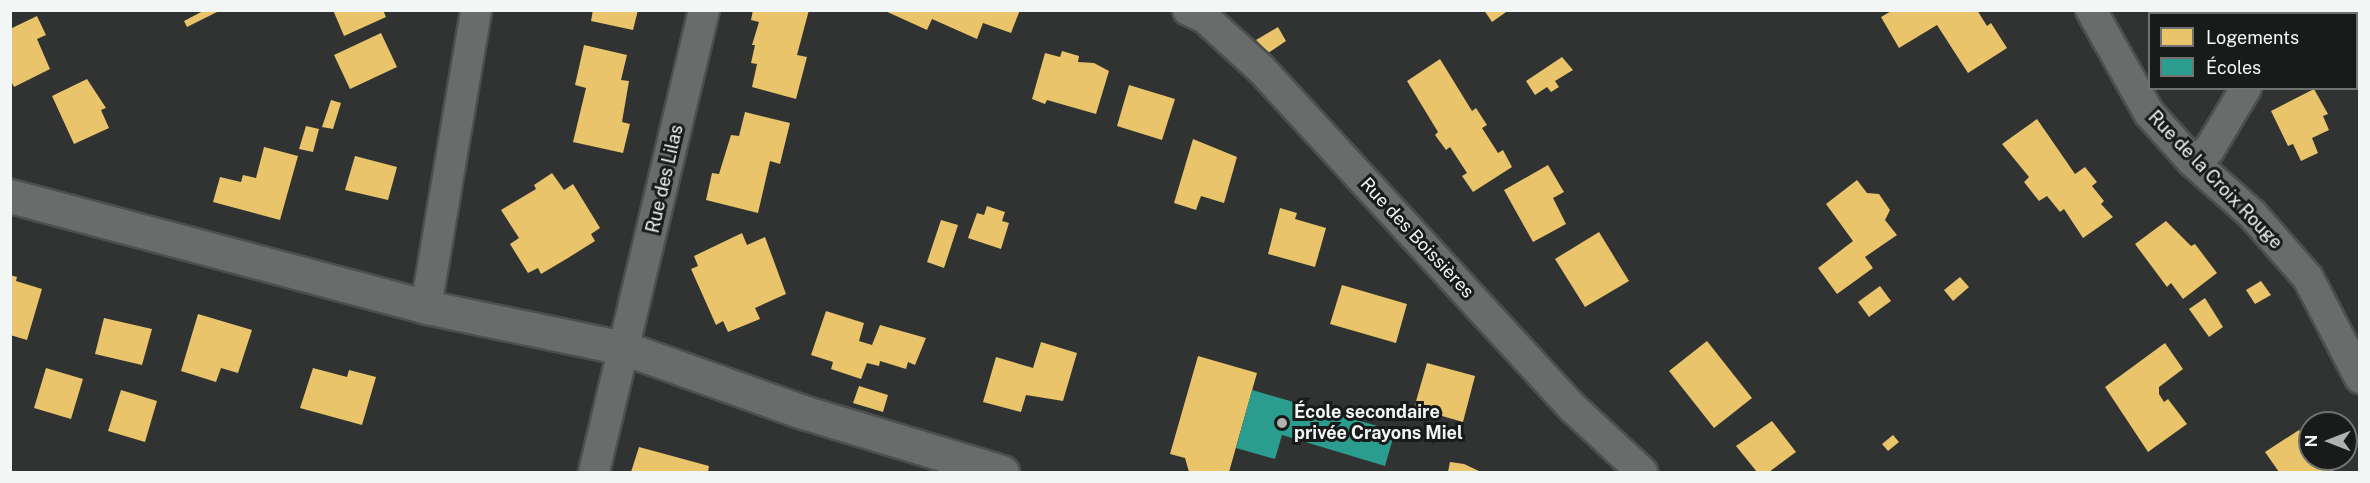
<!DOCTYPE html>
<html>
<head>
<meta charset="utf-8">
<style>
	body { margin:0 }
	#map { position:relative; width:2370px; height:483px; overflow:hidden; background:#303332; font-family:"Public Sans",sans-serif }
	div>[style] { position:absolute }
	.homes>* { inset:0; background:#e9c46a }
	.schools>* { inset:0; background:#2a9d8f }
	.roads { filter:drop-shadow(2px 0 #4c4f4e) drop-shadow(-2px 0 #4c4f4e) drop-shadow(0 2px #4c4f4e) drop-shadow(0 -2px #4c4f4e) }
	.minor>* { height:30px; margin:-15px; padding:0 15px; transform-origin:15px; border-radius:15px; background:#6a6b6b }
	.tertiary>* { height:33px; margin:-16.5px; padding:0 16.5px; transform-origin:16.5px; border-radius:16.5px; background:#6a6b6b }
	.dots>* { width:16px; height:16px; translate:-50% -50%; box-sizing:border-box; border:3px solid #191b1a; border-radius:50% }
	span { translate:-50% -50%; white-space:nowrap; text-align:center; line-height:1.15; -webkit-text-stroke:6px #191b1a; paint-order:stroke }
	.street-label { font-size:18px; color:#f2f6f4 }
	.poi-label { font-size:18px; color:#f2f6f4; font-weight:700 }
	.left { translate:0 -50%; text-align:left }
	.frame { position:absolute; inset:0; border:12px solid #f2f6f4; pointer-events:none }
	.legend { position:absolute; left:2148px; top:12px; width:210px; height:78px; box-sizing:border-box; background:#191b1a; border:2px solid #707371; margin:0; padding:8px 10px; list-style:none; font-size:18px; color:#f2f6f4 }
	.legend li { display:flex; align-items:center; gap:12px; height:30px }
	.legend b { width:30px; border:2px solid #707371 }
	.north { position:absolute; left:2298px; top:411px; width:60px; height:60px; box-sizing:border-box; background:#191b1a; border:2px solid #707371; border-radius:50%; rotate:270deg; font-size:16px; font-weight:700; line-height:24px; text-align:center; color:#f2f6f4 }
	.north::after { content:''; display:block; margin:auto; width:21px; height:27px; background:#aeb2b0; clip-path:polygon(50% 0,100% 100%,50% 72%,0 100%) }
</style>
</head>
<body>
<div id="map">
	<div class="homes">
		<div style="clip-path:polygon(205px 10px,221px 10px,187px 27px,184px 21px)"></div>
		<div style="clip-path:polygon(333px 10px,383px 10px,386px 17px,344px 36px)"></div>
		<div style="clip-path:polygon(593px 10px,638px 10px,633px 30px,591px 21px)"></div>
		<div style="clip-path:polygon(753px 10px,809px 10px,797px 55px,807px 57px,796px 99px,752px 87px,757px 64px,751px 63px,755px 45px,752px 45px,759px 22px,751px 20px)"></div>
		<div style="clip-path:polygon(883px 10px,1020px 10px,1011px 33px,983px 23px,977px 39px,932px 19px,927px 30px)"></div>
		<div style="clip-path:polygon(1484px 10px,1509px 10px,1492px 22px)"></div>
		<div style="clip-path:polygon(1893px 10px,1977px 10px,1987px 26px,1991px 23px,2007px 48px,1968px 73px,1937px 25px,1899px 48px,1881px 17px)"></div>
		<div style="clip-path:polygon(2156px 10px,2210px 10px,2211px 14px,2157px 14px)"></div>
		<div style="clip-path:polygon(37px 16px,46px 35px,37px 39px,50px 69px,14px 87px,10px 79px,10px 29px)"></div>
		<div style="clip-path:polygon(1278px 27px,1286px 41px,1268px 53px,1256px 40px)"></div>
		<div style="clip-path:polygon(381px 33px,397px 67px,350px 89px,334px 55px)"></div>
		<div style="clip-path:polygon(584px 45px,627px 55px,621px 80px,629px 81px,622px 122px,630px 124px,623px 153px,573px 142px,586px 88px,575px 85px)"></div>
		<div style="clip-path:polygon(1062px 51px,1079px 56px,1078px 62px,1094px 63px,1109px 71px,1096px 114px,1047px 100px,1045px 104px,1032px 99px,1045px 53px,1060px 57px)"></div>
		<div style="clip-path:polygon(1562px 57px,1573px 70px,1555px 81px,1559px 87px,1551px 92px,1547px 87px,1535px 95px,1526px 81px)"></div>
		<div style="clip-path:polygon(1440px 59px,1472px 111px,1476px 108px,1487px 125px,1482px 128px,1498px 153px,1503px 150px,1512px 167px,1473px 192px,1462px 176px,1467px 173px,1450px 147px,1446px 150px,1435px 135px,1438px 132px,1407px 81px)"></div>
		<div style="clip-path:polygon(87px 79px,106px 108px,101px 110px,109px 128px,74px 144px,52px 96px)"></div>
		<div style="clip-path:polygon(1129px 85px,1175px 99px,1162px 140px,1117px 126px)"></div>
		<div style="clip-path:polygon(2314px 89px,2328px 114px,2323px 116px,2329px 130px,2312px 138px,2318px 153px,2301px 161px,2293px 144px,2288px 146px,2271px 111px)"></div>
		<div style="clip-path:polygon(331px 100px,341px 103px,333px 129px,322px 127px)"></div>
		<div style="clip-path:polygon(745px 112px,790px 123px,780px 164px,770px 161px,758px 213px,706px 200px,712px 173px,719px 174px,731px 135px,739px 136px)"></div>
		<div style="clip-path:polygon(2037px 119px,2075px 174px,2085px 167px,2097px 182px,2092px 186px,2104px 201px,2101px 204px,2113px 217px,2083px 238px,2064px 209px,2060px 212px,2047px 196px,2039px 201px,2024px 182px,2029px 177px,2002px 144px)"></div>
		<div style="clip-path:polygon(306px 126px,319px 129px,313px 152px,299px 149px)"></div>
		<div style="clip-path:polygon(1193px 139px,1237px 157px,1224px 203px,1201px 196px,1196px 210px,1174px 203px)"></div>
		<div style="clip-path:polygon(264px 147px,298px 156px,280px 220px,213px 202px,220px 177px,241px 182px,243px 175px,256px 178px)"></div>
		<div style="clip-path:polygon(355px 156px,397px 167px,388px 200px,345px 190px)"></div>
		<div style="clip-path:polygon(1548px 165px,1564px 192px,1553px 198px,1566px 224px,1533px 242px,1504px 190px)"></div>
		<div style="clip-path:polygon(552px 173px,564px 190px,573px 184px,600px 228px,591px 234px,595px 241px,568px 258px,541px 274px,538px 268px,528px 273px,510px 244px,519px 238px,501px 210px,536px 189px,534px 185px)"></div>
		<div style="clip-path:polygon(1857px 180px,1867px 193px,1879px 194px,1890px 210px,1885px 220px,1897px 235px,1865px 257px,1873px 268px,1837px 294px,1818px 268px,1853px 241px,1826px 204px)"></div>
		<div style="clip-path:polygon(987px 206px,1005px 212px,1002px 221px,1009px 223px,1001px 249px,968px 238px,977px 213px,984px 215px)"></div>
		<div style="clip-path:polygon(1280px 208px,1297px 213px,1295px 219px,1326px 228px,1315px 267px,1268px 254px)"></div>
		<div style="clip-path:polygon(941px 220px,958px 225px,944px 268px,927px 262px)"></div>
		<div style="clip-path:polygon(2166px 221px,2191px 246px,2195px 244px,2217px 273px,2183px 299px,2171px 283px,2167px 287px,2135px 244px)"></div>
		<div style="clip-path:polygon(1599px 232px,1629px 281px,1585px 307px,1555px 259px)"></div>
		<div style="clip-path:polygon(742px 233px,747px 245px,765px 237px,786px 294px,755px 308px,760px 319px,728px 332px,723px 321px,716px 325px,691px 269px,698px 266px,694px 256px)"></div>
		<div style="clip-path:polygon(10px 275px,17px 277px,16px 281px,42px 289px,27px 340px,10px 335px)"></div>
		<div style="clip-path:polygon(1960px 277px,1969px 287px,1953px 301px,1944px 290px)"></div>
		<div style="clip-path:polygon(2261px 281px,2271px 295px,2255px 304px,2246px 290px)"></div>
		<div style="clip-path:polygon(1342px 285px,1407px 304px,1396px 343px,1330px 324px)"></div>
		<div style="clip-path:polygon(1880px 286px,1891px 301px,1869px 317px,1858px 302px)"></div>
		<div style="clip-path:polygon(2205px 298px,2223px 327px,2209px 337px,2189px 309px)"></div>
		<div style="clip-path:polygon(826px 311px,864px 323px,859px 341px,872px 345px,880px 325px,926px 338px,915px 365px,908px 362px,906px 369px,880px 361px,879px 366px,867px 363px,861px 379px,831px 369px,833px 362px,811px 355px)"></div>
		<div style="clip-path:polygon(198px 314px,252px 330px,238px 373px,221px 368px,216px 382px,181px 371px)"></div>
		<div style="clip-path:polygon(104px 318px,152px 329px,142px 365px,95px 354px)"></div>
		<div style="clip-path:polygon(1707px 341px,1752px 398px,1714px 428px,1669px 371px)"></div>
		<div style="clip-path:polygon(1041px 342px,1077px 353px,1063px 401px,1026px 395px,1021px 412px,983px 402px,996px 357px,1033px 368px)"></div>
		<div style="clip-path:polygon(2165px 343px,2183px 369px,2159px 387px,2159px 394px,2164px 402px,2168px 399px,2187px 424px,2148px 452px,2105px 387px)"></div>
		<div style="clip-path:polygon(1198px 356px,1257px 373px,1229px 472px,1189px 472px,1185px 458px,1170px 454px)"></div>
		<div style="clip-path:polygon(1427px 363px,1475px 376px,1463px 422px,1414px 408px)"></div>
		<div style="clip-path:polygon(46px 368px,83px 379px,71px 419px,34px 408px)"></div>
		<div style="clip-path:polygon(313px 368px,347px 377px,349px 370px,376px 377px,362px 425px,300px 408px)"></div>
		<div style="clip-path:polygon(859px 386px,888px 395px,883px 412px,853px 403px)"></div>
		<div style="clip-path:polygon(121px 390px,157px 401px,145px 442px,108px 431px)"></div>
		<div style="clip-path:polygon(1772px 421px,1796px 452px,1769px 472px,1757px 472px,1736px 446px)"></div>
		<div style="clip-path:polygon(2299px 430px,2310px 445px,2310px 459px,2325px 459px,2334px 472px,2279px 472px,2265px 452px)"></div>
		<div style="clip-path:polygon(1893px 435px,1899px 442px,1888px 451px,1882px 444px)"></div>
		<div style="clip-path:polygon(639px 447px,709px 466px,708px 472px,631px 472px)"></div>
		<div style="clip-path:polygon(1450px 462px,1464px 464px,1481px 472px,1448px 472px)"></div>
	</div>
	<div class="schools">
		<div style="clip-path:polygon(1252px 390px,1395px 431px,1385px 466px,1282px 435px,1275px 459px,1236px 448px)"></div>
	</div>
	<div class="roads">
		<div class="minor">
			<div style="left:1188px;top:10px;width:19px;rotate:25deg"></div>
			<div style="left:1205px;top:18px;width:76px;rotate:42.3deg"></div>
			<div style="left:1261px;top:69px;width:462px;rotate:47.4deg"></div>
			<div style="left:1574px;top:409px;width:93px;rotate:42.8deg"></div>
			<div style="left:2091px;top:10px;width:118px;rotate:60.6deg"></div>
			<div style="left:2149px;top:113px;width:64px;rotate:48.1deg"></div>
			<div style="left:2192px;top:161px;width:80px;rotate:41.5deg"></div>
			<div style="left:2252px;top:214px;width:85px;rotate:48.8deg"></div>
			<div style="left:2308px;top:278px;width:113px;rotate:62.5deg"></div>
			<div style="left:2290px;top:14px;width:4px;rotate:-63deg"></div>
			<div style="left:2192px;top:161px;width:20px;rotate:-33deg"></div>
			<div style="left:2209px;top:150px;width:72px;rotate:-59.2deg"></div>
			<div style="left:426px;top:307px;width:301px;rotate:-80.4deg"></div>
			<div style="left:594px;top:472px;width:475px;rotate:-76.6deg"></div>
		</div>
		<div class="tertiary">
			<div style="left:10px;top:196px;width:431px;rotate:14.9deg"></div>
			<div style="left:426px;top:307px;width:202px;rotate:11.7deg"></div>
			<div style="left:624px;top:348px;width:190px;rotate:19.7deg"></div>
			<div style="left:803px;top:412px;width:208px;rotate:16.8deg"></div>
		</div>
	</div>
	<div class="dots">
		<div style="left:1282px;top:423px;background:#aeb2b0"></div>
	</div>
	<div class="street-label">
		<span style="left:665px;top:179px;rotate:-77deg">Rue des Lilas</span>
		<span style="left:2215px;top:180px;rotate:46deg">Rue de la Croix Rouge</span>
		<span style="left:1417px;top:238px;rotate:47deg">Rue des Boissières</span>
	</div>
	<div class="poi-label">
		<span class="left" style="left:1294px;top:423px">École secondaire<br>privée Crayons Miel</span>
	</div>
	<div class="frame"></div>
	<ul class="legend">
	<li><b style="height:16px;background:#e9c46a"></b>Logements</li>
	<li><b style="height:16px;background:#2a9d8f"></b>Écoles</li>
	</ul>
	<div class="north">N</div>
</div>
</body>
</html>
